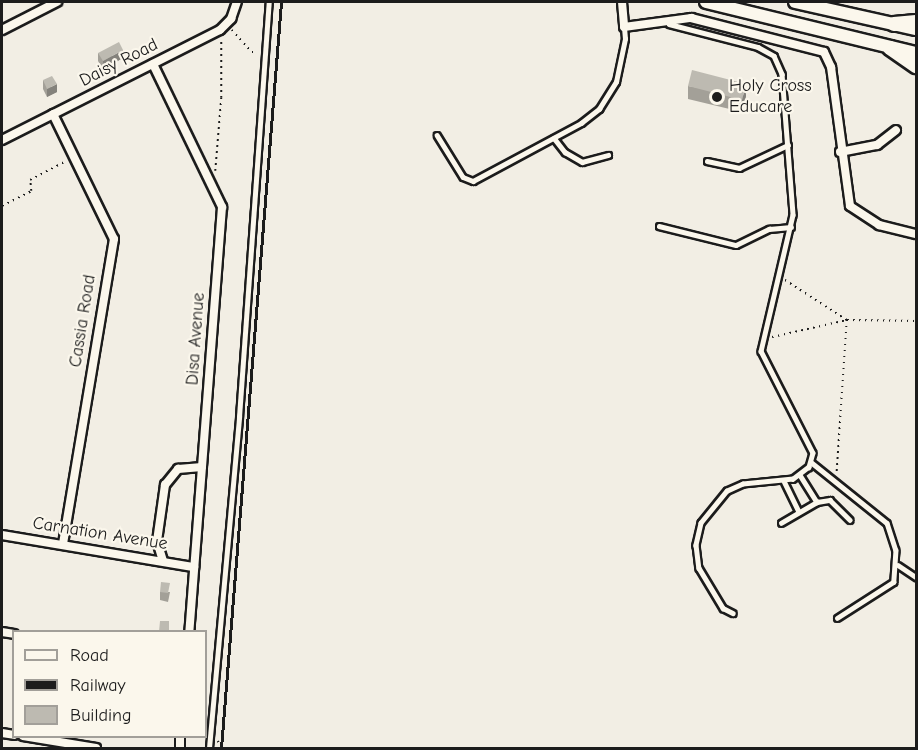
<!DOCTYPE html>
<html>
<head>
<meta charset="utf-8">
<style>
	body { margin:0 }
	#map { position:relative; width:918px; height:750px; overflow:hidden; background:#f2eee4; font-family:"Comic Neue",sans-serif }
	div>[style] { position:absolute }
	.path>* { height:1.5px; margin-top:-0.75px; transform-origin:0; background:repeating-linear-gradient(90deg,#1c1c1c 0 1.5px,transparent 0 6px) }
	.roads { filter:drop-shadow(2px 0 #1c1c1c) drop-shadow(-2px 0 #1c1c1c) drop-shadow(0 2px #1c1c1c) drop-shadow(0 -2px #1c1c1c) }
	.lane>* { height:4.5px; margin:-2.25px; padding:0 2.25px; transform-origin:2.25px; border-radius:2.25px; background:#fbf7ec }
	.street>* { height:8px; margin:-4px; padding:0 4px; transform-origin:4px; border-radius:4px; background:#fbf7ec }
	.secondary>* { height:12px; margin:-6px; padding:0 6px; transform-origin:6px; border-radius:6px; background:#fbf7ec }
	.primary>* { height:14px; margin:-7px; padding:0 7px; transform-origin:7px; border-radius:7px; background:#fbf7ec }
	.rail>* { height:3px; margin:-1.5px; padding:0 1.5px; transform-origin:1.5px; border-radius:1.5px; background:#1c1c1c }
	.wall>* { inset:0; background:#a3a098 }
	.shaded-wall>* { inset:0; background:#84827c }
	.building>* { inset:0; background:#bdbab1 }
	.dots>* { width:16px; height:16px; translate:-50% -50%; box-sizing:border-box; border:3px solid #fbf7ec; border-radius:50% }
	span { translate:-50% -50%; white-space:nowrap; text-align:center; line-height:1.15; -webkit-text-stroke:4.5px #fbf7ec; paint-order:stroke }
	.street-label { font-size:18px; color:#1c1c1c }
	.poi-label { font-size:18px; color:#1c1c1c }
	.left { translate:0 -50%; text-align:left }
	.frame { position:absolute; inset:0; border:3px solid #1c1c1c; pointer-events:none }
	.legend { position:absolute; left:12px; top:630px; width:195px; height:108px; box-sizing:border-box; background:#fbf7ec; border:2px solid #a29f99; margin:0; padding:8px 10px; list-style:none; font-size:18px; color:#1c1c1c }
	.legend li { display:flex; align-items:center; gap:12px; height:30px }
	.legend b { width:30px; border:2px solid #a29f99 }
</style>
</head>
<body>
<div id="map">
	<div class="path">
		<div style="left:232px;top:30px;width:30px;rotate:48deg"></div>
		<div style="left:252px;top:52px;width:5px"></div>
		<div style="left:215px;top:171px;width:73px;rotate:-85.3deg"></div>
		<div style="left:221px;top:98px;width:57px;rotate:-90deg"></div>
		<div style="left:2px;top:206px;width:33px;rotate:-27deg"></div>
		<div style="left:31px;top:191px;width:11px;rotate:-95deg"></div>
		<div style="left:30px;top:180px;width:41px;rotate:-27.8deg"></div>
		<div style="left:785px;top:280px;width:74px;rotate:32.8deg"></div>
		<div style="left:847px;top:320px;width:69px;rotate:0.8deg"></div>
		<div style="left:772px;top:337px;width:77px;rotate:-12.8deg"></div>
		<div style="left:847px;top:320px;width:152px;rotate:93.8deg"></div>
		<div style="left:218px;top:741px;width:8px;rotate:60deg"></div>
	</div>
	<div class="roads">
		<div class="lane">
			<div style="left:669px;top:24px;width:92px;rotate:14.5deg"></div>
			<div style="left:758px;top:47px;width:18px;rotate:29deg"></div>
			<div style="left:774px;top:56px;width:20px;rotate:66deg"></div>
			<div style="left:782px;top:74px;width:141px;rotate:85.5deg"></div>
			<div style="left:793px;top:215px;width:140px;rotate:103.2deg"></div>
			<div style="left:761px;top:351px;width:114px;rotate:63deg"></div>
			<div style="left:813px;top:453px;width:15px;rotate:106deg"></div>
			<div style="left:809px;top:467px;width:20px;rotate:143deg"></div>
			<div style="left:793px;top:479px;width:50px;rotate:174.3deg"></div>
			<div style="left:743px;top:484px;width:17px;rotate:156deg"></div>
			<div style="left:727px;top:491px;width:41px;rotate:129.1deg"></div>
			<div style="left:701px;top:523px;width:23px;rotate:103deg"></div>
			<div style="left:696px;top:545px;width:23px;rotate:83deg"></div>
			<div style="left:699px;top:568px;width:47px;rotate:59deg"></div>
			<div style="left:723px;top:608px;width:11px;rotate:27deg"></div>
			<div style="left:437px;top:135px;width:49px;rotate:58.2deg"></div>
			<div style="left:463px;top:177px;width:11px;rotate:22deg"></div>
			<div style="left:473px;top:181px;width:123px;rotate:-28.2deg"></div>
			<div style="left:581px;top:123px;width:23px;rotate:-38deg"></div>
			<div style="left:599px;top:109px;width:32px;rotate:-58deg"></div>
			<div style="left:616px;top:82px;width:44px;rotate:-78.2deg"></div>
			<div style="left:625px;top:39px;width:11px;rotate:-95deg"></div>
			<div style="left:554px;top:138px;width:18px;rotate:52deg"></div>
			<div style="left:565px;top:152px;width:20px;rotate:30deg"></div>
			<div style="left:582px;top:162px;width:27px;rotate:-15deg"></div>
			<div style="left:707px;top:161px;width:33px;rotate:12deg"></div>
			<div style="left:739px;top:168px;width:54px;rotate:-25.1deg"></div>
			<div style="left:659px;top:226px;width:79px;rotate:13.9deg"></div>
			<div style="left:736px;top:245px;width:37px;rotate:-26deg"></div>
			<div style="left:769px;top:229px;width:22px;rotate:-5deg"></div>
			<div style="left:811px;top:462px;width:97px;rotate:38.8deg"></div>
			<div style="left:887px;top:523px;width:28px;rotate:72deg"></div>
			<div style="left:896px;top:550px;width:32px;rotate:94deg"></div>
			<div style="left:894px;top:582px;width:67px;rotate:147.3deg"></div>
			<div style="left:800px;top:475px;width:32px;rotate:58deg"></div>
			<div style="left:817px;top:502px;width:13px;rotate:-9deg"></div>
			<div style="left:830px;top:500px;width:28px;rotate:45deg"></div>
			<div style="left:784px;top:481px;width:34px;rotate:64deg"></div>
			<div style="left:781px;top:523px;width:42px;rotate:-30.3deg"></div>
			<div style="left:898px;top:565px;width:22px;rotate:34deg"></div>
			<div style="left:209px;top:748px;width:332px;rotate:-84.8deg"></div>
			<div style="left:239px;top:417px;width:416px;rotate:-85.9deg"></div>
		</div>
		<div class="street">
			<div style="left:622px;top:2px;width:25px;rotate:85deg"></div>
			<div style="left:624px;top:27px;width:68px;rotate:-7.7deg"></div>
			<div style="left:691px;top:18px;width:137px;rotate:14.3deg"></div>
			<div style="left:824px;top:52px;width:17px;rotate:65deg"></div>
			<div style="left:831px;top:67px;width:140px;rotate:82.2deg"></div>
			<div style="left:850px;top:206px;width:35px;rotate:33deg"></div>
			<div style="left:879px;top:225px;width:38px;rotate:14deg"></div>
			<div style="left:2px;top:30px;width:62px;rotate:-27deg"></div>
			<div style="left:153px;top:64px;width:159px;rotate:64.2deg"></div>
			<div style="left:222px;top:207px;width:426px;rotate:94.4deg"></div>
			<div style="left:53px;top:114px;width:139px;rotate:64deg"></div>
			<div style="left:114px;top:239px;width:310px;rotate:99.5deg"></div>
			<div style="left:2px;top:140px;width:244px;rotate:-26.8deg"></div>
			<div style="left:220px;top:30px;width:16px;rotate:-45deg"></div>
			<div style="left:231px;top:19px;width:18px;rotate:-71deg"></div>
			<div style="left:840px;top:152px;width:38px;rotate:-11deg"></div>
			<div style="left:877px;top:145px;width:24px;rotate:-38deg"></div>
			<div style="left:2px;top:535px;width:195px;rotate:9.5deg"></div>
			<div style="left:163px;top:561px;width:21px;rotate:-107deg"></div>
			<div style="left:157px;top:541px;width:57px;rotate:-81.9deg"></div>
			<div style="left:165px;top:485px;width:21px;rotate:-51deg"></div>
			<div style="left:178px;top:469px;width:24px;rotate:-5deg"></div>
			<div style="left:2px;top:632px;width:12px;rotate:9deg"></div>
			<div style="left:2px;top:733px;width:12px;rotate:9deg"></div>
			<div style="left:23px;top:736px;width:74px;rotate:9.3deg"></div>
			<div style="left:180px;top:748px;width:12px;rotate:-90deg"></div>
		</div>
		<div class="secondary">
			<div style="left:706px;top:2px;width:216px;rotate:13.7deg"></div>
			<div style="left:795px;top:2px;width:124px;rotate:12.6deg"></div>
		</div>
		<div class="primary">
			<div style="left:894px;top:24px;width:22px;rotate:-5deg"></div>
			<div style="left:890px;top:48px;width:32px;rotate:35deg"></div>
		</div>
	</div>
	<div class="rail">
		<div style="left:221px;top:748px;width:748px;rotate:-85.4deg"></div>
	</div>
	<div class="wall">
		<div style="clip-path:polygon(98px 53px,123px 58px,103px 69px,98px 61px)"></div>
		<div style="clip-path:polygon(43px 80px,57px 92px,47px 97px,43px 89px)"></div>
		<div style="clip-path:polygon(688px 86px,746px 96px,742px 112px,688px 99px)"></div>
		<div style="clip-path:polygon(160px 592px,170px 592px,168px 602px,160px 600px)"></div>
	</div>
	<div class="shaded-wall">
		<div style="clip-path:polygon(123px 50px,123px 58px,103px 69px,103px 61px)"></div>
		<div style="clip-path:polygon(57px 84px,57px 92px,47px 97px,47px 89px)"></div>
		<div style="clip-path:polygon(746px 84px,746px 96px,742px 112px,742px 100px)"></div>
	</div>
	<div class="building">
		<div style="clip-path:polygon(119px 42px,123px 50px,103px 61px,98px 53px)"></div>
		<div style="clip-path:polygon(692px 70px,746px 84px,742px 100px,688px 86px)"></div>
		<div style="clip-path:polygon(52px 76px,57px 84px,47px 89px,43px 80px)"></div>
		<div style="clip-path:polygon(161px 582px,170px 583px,168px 593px,160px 592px)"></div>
		<div style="clip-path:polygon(160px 621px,169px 621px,169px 632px,159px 632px)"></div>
	</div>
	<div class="dots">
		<div style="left:717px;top:97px;background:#1c1c1c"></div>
	</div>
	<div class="street-label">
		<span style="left:119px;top:63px;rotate:-27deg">Daisy Road</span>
		<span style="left:83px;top:321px;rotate:-81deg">Cassia Road</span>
		<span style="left:196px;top:339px;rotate:-86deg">Disa Avenue</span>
		<span style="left:100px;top:534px;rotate:9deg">Carnation Avenue</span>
	</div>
	<div class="poi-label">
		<span class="left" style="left:729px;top:97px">Holy Cross<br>Educare</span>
	</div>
	<div class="frame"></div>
	<ul class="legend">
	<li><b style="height:8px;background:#fbf7ec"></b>Road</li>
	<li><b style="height:8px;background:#1c1c1c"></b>Railway</li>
	<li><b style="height:16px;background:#bdbab1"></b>Building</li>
	</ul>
</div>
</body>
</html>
